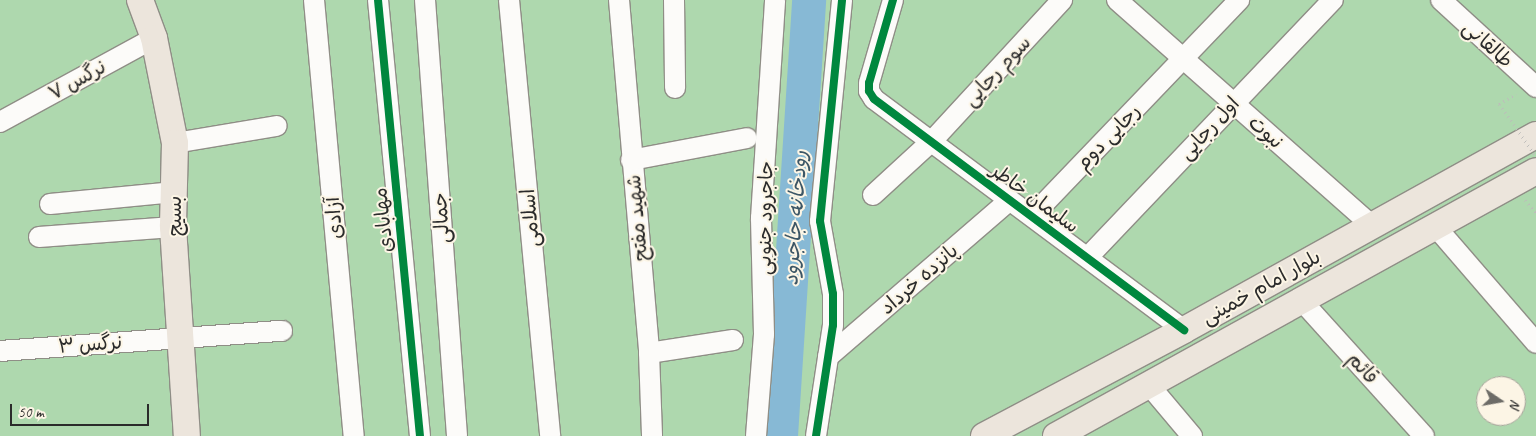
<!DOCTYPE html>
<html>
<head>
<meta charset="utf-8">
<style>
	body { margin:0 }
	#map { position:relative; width:1536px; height:436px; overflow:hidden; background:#e8e4d6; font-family:Caveat,"Playpen Sans Arabic",sans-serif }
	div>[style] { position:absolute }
	.green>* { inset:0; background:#aed8ae }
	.river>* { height:34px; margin:-17px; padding:0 17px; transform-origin:17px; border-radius:17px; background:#87b9d5 }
	.path>* { height:3px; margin-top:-1.5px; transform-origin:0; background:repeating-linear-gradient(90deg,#bdbcba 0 1px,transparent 0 5px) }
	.roads { filter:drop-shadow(1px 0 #8f8e86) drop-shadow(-1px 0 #8f8e86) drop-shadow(0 1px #8f8e86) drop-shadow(0 -1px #8f8e86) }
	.minor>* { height:20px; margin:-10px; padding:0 10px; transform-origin:10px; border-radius:10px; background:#fcfbf9 }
	.major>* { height:26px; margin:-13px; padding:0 13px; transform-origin:13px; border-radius:13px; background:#ece5dc }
	.path-bridge>* { height:3px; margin-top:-1.5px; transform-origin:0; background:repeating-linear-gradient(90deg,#bdbcba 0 1px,transparent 0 5px) }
	.cycleway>* { height:8px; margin:-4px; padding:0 4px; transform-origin:4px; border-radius:4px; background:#00873e }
	span { translate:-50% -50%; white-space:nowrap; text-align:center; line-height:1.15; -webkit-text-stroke:4px #fcf5e5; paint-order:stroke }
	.street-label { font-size:20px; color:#2b2b2b }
	.water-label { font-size:21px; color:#3c5666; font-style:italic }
	.north { position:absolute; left:1476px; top:376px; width:50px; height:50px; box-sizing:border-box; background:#fcf5e5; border:1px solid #a8a49b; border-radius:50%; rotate:102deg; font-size:14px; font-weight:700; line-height:20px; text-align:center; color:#2b2b2b }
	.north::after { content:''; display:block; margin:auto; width:18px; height:22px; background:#6d6c67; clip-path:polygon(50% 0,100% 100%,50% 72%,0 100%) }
	.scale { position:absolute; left:10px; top:404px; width:139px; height:22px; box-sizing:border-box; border:2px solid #2b2b2b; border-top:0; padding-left:6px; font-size:15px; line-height:18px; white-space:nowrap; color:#2b2b2b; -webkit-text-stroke:4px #fcf5e5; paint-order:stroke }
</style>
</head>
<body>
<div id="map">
	<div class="green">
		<div style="clip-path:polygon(evenodd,0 0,1536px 0,1536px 436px,0 436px,0 0,1486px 386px,1516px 386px,1516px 416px,1486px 416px,1486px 386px)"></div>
	</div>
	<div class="river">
		<div style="left:781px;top:436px;width:437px;rotate:-86.3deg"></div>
	</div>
	<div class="path">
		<div style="left:1499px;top:104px;width:20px;rotate:-30deg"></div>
		<div style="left:1525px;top:200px;width:17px;rotate:50deg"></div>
	</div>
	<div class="roads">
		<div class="minor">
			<div style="left:314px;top:0;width:438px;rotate:84.8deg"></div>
			<div style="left:378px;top:0;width:438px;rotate:84.5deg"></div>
			<div style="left:425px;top:0;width:437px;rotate:85.8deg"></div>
			<div style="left:509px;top:0;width:438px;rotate:84.6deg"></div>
			<div style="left:619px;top:0;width:354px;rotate:85.1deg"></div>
			<div style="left:649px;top:353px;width:83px;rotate:87.9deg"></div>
			<div style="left:674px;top:0;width:88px;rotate:89.3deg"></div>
			<div style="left:893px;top:0;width:86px;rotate:106.1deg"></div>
			<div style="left:869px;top:83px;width:8px;rotate:90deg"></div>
			<div style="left:869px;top:91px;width:9px;rotate:58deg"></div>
			<div style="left:874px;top:99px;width:387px;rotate:36.7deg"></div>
			<div style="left:1117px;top:0;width:339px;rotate:41.5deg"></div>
			<div style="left:1441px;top:0;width:129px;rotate:42.5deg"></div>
			<div style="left:0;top:122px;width:175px;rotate:-28.6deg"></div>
			<div style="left:175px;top:143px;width:103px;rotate:-9.5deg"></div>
			<div style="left:631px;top:160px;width:118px;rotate:-10.7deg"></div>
			<div style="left:873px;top:195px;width:80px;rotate:-42.5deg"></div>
			<div style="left:932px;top:141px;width:192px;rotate:-47.3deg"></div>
			<div style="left:50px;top:204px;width:125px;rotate:-5.5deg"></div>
			<div style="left:1033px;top:215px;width:298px;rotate:-46.2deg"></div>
			<div style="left:1436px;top:227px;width:153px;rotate:49.2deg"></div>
			<div style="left:39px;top:237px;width:134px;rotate:-4.3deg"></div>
			<div style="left:1088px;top:257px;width:355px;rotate:-46.4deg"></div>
			<div style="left:1302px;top:301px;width:182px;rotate:47.9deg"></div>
			<div style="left:0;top:351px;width:283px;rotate:-4.1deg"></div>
			<div style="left:649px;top:353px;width:85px;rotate:-8.8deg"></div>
			<div style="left:828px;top:357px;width:240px;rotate:-40.8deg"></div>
			<div style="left:1149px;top:385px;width:67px;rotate:49.9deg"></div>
			<div style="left:756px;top:436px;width:102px;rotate:-85.5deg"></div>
			<div style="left:764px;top:334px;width:116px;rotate:-91.5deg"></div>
			<div style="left:761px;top:218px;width:218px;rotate:-86.3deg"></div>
			<div style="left:816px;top:436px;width:112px;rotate:-81.3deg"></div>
			<div style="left:833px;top:325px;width:31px;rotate:-90deg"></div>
			<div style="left:833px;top:294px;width:74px;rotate:-100.1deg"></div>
			<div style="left:820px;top:221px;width:222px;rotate:-84.3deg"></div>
		</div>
		<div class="major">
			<div style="left:140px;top:0;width:40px;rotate:69.8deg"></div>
			<div style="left:154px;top:38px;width:107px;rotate:78.7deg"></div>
			<div style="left:175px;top:143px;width:84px;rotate:91.4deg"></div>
			<div style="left:173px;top:227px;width:209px;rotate:86.2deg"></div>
			<div style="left:984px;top:436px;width:226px;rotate:-27.9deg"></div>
			<div style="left:1184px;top:330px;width:402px;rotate:-29deg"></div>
			<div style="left:1056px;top:436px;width:548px;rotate:-28.9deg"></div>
		</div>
	</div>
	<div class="path-bridge">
		<div style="left:1499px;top:104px;width:64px;rotate:54.6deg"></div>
	</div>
	<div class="cycleway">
		<div style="left:378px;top:0;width:438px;rotate:84.5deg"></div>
		<div style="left:893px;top:0;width:86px;rotate:106.1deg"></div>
		<div style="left:869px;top:83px;width:8px;rotate:90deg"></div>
		<div style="left:869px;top:91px;width:9px;rotate:58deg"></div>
		<div style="left:874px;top:99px;width:387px;rotate:36.7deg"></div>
		<div style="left:816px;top:436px;width:112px;rotate:-81.3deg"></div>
		<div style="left:833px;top:325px;width:31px;rotate:-90deg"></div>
		<div style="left:833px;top:294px;width:74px;rotate:-100.1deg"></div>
		<div style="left:820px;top:221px;width:222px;rotate:-84.3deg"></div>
	</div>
	<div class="street-label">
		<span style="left:1488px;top:44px;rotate:42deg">طالقانی</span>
		<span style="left:997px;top:71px;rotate:-47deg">سوم رجایی</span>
		<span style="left:77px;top:80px;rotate:-29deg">نرگس ۷</span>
		<span style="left:1209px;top:128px;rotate:-47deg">اول رجایی</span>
		<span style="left:1266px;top:132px;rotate:42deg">نبوت</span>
		<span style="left:1108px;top:137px;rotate:-46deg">رجایی دوم</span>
		<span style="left:1035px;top:198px;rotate:36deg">سلیمان خاطر</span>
		<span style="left:174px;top:216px;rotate:-90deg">بسیج</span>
		<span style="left:334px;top:218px;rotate:-95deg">آزادی</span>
		<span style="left:441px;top:218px;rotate:-94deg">جمالی</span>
		<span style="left:530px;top:218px;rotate:-95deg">اسلامی</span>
		<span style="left:637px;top:218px;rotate:-95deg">شهید مفتح</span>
		<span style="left:765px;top:218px;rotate:-89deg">جاجرود جنوبی</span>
		<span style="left:383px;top:220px;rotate:-96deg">مهابادی</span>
		<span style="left:919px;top:279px;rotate:-41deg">پانزده خرداد</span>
		<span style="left:1261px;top:287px;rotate:-29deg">بلوار امام خمینی</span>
		<span style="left:90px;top:344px;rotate:-4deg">نرگس ۳</span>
		<span style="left:1363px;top:368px;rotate:48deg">قائم</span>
	</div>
	<div class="water-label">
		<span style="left:795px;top:218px;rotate:-86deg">رودخانه جاجرود</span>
	</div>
	<div class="north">N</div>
	<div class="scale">50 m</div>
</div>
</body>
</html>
